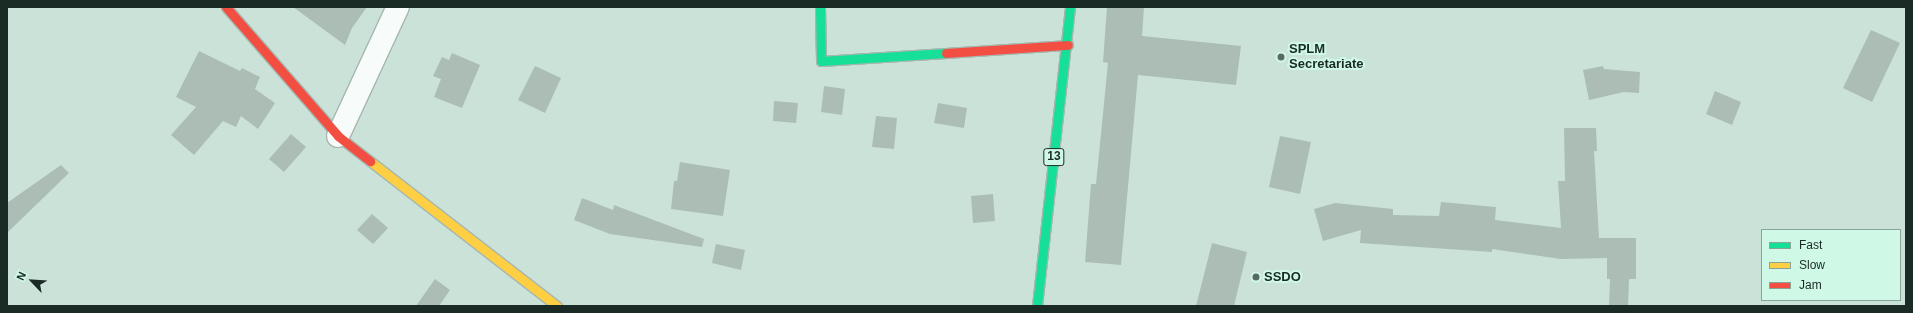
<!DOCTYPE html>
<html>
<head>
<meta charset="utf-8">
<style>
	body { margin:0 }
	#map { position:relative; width:1913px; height:313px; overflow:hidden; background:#cbe2d9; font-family:Arial,sans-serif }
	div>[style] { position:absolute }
	.building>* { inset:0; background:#acbdb6 }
	.roads { filter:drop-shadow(1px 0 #a6b7b0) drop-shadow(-1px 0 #a6b7b0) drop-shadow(0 1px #a6b7b0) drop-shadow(0 -1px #a6b7b0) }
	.street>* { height:22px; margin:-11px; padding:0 11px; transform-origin:11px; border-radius:11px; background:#f7fbf9 }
	.fast>* { height:9px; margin:-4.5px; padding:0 4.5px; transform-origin:4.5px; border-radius:4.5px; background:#16e098 }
	.slow>* { height:9px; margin:-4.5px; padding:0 4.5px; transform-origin:4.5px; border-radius:4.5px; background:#ffcf43 }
	.jam>* { height:9px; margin:-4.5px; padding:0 4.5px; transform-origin:4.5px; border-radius:4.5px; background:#f24e42 }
	.dots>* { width:11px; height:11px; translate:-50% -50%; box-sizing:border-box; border:2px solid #cff8e7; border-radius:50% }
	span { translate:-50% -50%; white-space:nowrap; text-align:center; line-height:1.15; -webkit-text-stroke:4px #cff8e7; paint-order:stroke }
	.shield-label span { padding:1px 3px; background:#cff8e7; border:1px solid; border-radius:3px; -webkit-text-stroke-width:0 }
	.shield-label { font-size:12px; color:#1a2a24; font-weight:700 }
	.poi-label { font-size:13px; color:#1a2a24; font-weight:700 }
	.left { translate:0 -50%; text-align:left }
	.frame { position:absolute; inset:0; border:8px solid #1a2a24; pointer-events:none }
	.legend { position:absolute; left:1761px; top:229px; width:140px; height:72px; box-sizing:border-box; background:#cff8e7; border:1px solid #87a699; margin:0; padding:5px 7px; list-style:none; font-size:12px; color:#1a2a24 }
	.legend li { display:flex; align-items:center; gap:8px; height:20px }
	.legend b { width:20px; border:1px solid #87a699 }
	.north { position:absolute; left:12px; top:261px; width:40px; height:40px; -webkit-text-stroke:3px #cff8e7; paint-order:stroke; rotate:295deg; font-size:11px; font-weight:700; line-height:16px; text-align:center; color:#1a2a24 }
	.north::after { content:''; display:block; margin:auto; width:14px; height:18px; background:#1a2a24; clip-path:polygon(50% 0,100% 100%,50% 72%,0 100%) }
</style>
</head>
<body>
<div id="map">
	<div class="building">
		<div style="clip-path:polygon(293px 7px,367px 7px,352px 28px,345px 45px)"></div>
		<div style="clip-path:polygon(1107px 7px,1144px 7px,1142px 36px,1241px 46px,1236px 85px,1138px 75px,1121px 265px,1085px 262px,1091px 184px,1096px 184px,1108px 63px,1103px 62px)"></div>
		<div style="clip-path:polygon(1871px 30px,1900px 43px,1872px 102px,1843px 88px)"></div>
		<div style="clip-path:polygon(199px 51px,240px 71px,242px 68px,260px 77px,255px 89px,275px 103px,258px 129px,241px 116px,236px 127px,223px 121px,194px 155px,171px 135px,196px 107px,176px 97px)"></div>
		<div style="clip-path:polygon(452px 53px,480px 65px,462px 108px,434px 97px,441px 79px,433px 76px,442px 57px,449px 60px)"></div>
		<div style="clip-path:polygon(535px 66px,561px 78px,545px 113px,518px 100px)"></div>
		<div style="clip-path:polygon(1603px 66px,1604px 69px,1640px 72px,1639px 93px,1624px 92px,1589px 100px,1583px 70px)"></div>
		<div style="clip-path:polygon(824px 86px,845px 89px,842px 115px,821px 112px)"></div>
		<div style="clip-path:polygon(1715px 91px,1741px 102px,1732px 125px,1706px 114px)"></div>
		<div style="clip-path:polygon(774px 101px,798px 103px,796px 123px,773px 121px)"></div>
		<div style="clip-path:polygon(938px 103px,967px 108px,964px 128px,934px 123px)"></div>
		<div style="clip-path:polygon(876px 116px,897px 118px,894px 149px,872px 147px)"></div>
		<div style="clip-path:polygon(1564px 128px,1596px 128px,1597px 151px,1594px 151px,1599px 238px,1636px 238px,1636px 279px,1629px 279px,1628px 306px,1609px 306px,1610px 279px,1607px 279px,1607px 258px,1561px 259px,1492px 249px,1492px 252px,1360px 243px,1361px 230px,1323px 241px,1314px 209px,1335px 203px,1393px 209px,1393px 215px,1439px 216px,1441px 202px,1496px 207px,1495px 220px,1561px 228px,1558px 181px,1565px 181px)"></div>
		<div style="clip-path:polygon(291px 134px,306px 147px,284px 172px,269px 159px)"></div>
		<div style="clip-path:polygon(1280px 136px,1311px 142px,1300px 194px,1269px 187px)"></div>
		<div style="clip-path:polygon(680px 162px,730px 170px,723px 216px,671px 209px,674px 181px,677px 181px)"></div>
		<div style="clip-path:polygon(61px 165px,69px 173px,7px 233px,7px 203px)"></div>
		<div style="clip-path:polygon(993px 194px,995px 221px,973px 223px,971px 196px)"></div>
		<div style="clip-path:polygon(582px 198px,613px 210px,614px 205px,704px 239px,702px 247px,610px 234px,574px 220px)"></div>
		<div style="clip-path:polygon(372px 214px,388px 228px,373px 244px,357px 230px)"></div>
		<div style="clip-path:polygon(1212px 243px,1247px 252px,1234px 306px,1196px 306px)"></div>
		<div style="clip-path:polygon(716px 244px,745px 250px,741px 270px,712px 263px)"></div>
		<div style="clip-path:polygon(435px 279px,450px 290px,439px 306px,416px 306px)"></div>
	</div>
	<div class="roads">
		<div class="street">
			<div style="left:338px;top:136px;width:142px;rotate:-65.1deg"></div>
		</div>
		<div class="fast">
			<div style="left:820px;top:7px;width:54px;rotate:88.9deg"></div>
			<div style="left:821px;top:61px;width:125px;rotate:-3.7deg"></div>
			<div style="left:1037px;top:306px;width:301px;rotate:-83.7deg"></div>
		</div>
		<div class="slow">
			<div style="left:370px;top:161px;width:237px;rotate:37.8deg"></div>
		</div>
		<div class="jam">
			<div style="left:226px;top:7px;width:171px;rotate:49deg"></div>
			<div style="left:338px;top:136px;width:41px;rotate:38deg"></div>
			<div style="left:946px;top:53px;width:122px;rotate:-3.8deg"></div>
		</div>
	</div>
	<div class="dots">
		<div style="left:1281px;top:57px;background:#586a63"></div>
		<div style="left:1256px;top:277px;background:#586a63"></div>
	</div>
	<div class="shield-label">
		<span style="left:1054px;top:157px">13</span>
	</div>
	<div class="poi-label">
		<span class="left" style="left:1289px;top:57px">SPLM<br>Secretariate</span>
		<span class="left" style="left:1264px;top:277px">SSDO</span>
	</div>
	<div class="frame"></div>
	<ul class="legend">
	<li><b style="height:5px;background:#16e098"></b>Fast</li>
	<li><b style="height:5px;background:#ffcf43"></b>Slow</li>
	<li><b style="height:5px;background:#f24e42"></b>Jam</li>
	</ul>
	<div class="north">N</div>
</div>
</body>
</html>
